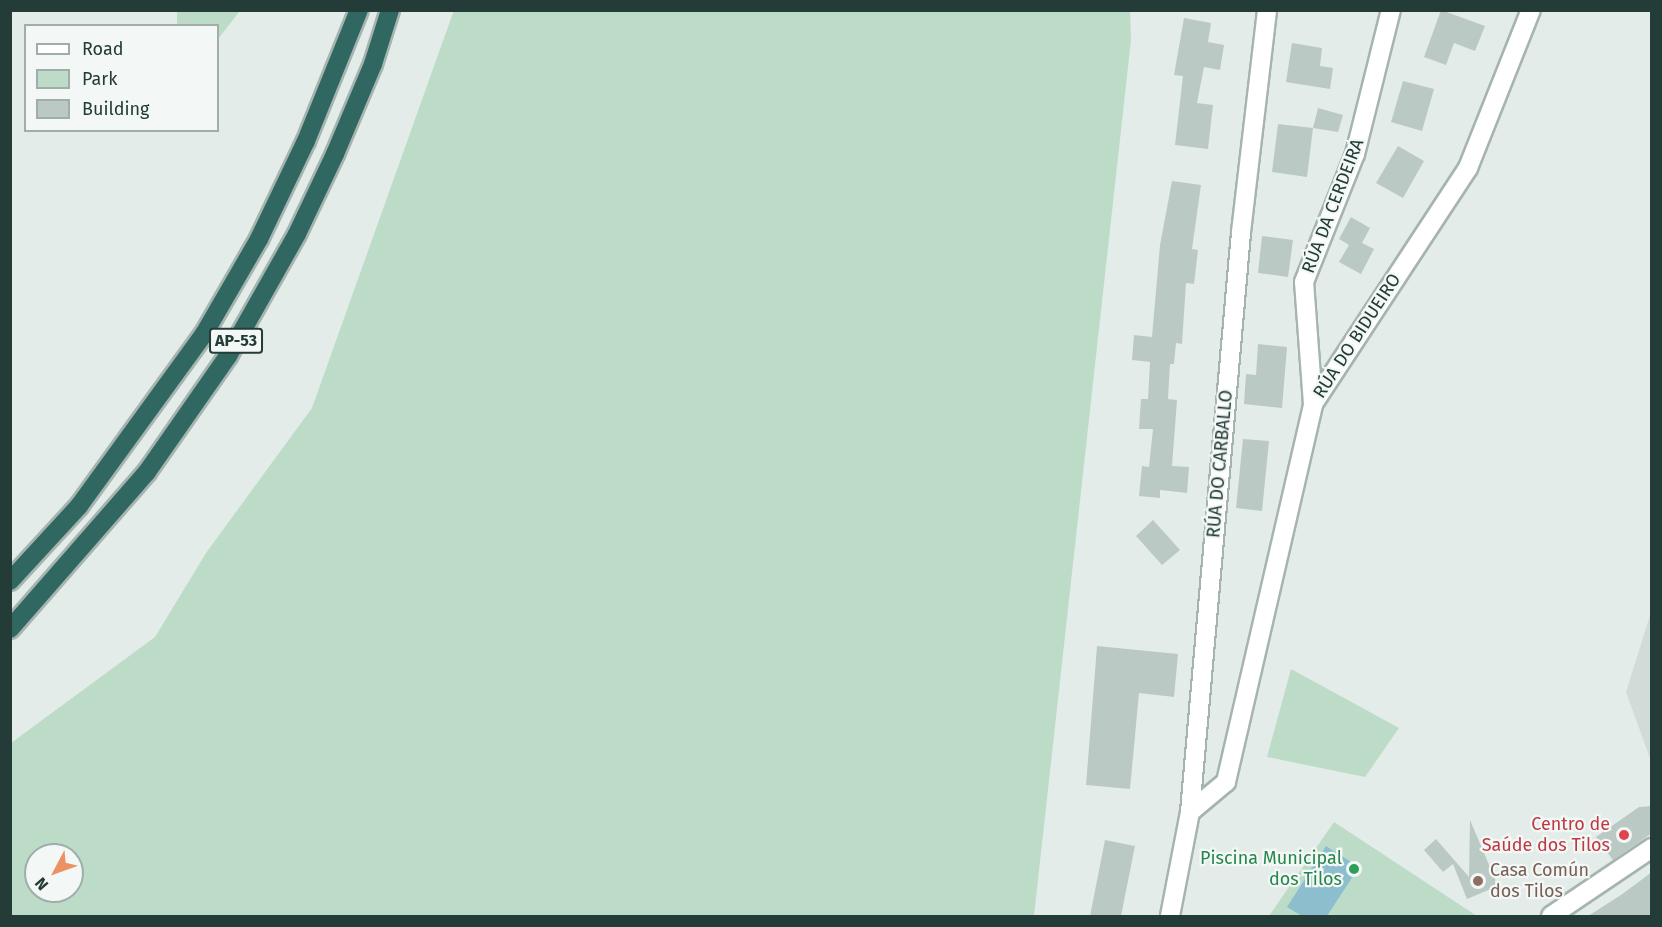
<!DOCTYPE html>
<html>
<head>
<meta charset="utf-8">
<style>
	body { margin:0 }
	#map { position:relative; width:1662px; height:927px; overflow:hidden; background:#e3ece9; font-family:"Fira Sans",sans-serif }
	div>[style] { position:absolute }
	.built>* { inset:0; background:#d1dcd8 }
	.green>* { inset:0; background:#bddcc8 }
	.water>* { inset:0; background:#8dbece }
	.building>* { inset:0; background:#bbc9c5 }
	.roads { filter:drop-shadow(2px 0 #a6b4b0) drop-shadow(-2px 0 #a6b4b0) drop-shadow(0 2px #a6b4b0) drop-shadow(0 -2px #a6b4b0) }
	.minor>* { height:18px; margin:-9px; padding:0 9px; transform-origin:9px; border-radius:9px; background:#fff }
	.tertiary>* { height:18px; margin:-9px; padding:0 9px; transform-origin:9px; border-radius:9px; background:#fff }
	.motorway>* { height:18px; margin:-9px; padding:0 9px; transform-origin:9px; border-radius:9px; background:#316761 }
	.dots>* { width:16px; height:16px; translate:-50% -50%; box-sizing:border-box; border:3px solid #f3f8f6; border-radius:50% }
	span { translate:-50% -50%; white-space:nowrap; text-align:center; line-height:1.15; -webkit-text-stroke:4.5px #f3f8f6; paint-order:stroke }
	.shield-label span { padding:2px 4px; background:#f3f8f6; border:2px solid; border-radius:4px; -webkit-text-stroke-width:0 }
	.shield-label { font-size:16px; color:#233c38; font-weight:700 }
	.street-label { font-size:18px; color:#233c38 }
	.health-label { font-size:18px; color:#be3a42 }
	.right { translate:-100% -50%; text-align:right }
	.leisure-label { font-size:18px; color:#27864d }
	.education-label { font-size:18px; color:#785e54 }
	.left { translate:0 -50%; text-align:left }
	.frame { position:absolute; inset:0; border:12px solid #233c38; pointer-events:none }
	.legend { position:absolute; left:24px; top:24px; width:195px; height:108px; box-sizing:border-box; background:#f3f8f6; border:2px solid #a0adaa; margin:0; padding:8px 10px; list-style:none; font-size:18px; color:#233c38 }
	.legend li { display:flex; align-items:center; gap:12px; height:30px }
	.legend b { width:30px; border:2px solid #a0adaa }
	.north { position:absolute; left:24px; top:843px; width:60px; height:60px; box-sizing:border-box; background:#f3f8f6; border:2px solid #a0adaa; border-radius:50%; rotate:229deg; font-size:16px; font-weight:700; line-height:24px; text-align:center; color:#233c38 }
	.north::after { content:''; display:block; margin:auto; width:21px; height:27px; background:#eb9162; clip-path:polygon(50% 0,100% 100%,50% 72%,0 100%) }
</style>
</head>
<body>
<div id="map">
	<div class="built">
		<div style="clip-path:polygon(1651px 612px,1651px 761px,1626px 692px)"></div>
	</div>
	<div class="green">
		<div style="clip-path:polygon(evenodd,454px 10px,1130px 11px,1131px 40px,1034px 916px,11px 916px,11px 743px,155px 637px,206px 553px,312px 408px,454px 10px,36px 855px,72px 855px,72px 891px,36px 891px,36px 855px)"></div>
		<div style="clip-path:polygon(177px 11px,177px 10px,240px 11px,218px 39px,218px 26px,177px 25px)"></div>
		<div style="clip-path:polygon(1291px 669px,1399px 728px,1365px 777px,1267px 757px)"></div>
		<div style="clip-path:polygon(1334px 822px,1477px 916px,1269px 916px)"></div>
	</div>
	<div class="water">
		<div style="clip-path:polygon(1326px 846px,1359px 867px,1327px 916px,1302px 916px,1287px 907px)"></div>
	</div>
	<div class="building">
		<div style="clip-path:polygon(1441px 10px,1485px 26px,1475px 51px,1454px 43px,1446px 65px,1424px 57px)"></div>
		<div style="clip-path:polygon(1184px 18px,1211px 23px,1208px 42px,1224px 45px,1220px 70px,1204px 67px,1197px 103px,1213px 105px,1208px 149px,1175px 145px,1183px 76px,1174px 75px)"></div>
		<div style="clip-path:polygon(1292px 43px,1322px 48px,1320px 66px,1333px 68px,1330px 89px,1286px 82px)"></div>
		<div style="clip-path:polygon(1403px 81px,1434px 89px,1422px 131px,1391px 122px)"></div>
		<div style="clip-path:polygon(1318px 108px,1343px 115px,1338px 132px,1313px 128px)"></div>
		<div style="clip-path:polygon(1278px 124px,1313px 128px,1307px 177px,1272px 172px)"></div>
		<div style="clip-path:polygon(1398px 146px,1424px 161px,1403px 198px,1376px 183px)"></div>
		<div style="clip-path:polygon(1172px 181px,1201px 185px,1192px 249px,1198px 250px,1194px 284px,1186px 283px,1182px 344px,1176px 343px,1174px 364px,1170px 364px,1168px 399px,1177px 400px,1172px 466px,1189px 467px,1187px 493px,1160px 490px,1160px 498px,1139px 496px,1142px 466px,1149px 467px,1153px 429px,1139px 429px,1141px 399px,1148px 399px,1150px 362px,1132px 360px,1134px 335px,1152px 337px,1160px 245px)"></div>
		<div style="clip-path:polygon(1351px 217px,1370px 228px,1362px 243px,1374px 249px,1361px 274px,1339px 262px,1349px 245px,1339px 239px)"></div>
		<div style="clip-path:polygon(1262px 236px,1293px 240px,1288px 277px,1258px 273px)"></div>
		<div style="clip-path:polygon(1258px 344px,1287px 347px,1282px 408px,1244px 404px,1246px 374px,1256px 375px)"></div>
		<div style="clip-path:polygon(1243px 439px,1269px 441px,1262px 511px,1236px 508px)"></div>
		<div style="clip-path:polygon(1153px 520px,1180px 550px,1162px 565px,1136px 536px)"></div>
		<div style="clip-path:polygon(1097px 646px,1178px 654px,1174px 697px,1139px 693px,1130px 789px,1086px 785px)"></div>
		<div style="clip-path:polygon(1652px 806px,1652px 833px,1613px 860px,1596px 837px,1639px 807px)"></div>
		<div style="clip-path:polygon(1470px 820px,1498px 886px,1467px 899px,1453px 864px,1443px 872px,1424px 850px,1436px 839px,1469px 877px)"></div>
		<div style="clip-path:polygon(1105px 840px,1135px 846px,1121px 916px,1090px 916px)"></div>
		<div style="clip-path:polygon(1652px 872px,1652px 916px,1588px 916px,1621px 895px)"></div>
	</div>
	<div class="roads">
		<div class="minor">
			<div style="left:1313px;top:404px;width:122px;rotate:-94.2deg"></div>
			<div style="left:1304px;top:282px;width:138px;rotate:-68.3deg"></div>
			<div style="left:1355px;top:154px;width:148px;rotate:-76deg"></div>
			<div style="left:1190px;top:812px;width:582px;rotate:-84.97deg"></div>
			<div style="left:1241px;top:232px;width:224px;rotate:-83.3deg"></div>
			<div style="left:1551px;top:916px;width:122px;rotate:-34deg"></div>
		</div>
		<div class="tertiary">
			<div style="left:1170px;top:916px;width:106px;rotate:-79.1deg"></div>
			<div style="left:1190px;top:812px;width:47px;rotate:-39.8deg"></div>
			<div style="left:1226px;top:782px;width:388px;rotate:-77deg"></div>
			<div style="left:1313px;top:404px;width:282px;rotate:-56.7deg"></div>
			<div style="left:1468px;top:168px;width:170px;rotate:-68.3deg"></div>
		</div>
		<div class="motorway">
			<div style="left:10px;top:581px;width:102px;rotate:-47.4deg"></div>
			<div style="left:79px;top:506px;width:213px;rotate:-54deg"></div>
			<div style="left:204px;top:334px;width:110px;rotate:-59.9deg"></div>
			<div style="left:259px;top:239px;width:109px;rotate:-64.4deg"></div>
			<div style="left:306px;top:141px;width:141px;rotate:-68deg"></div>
			<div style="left:10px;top:629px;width:208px;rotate:-48.9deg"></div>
			<div style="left:147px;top:472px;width:141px;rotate:-55.1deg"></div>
			<div style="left:228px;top:356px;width:140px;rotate:-60.5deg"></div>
			<div style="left:297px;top:234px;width:89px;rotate:-64.6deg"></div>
			<div style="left:335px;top:154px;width:98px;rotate:-67.1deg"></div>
			<div style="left:373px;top:64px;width:57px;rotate:-72.5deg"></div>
		</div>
	</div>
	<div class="dots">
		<div style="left:1624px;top:835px;background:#e0444e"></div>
		<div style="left:1354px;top:869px;background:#2e9e5b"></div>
		<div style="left:1478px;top:881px;background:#8d6e63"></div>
	</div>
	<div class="shield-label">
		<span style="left:236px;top:341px">AP-53</span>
	</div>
	<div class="street-label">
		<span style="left:1333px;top:206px;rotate:-69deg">RÚA DA CERDEIRA</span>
		<span style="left:1357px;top:336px;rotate:-57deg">RÚA DO BIDUEIRO</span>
		<span style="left:1220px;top:464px;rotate:-85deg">RÚA DO CARBALLO</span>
	</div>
	<div class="health-label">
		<span class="right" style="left:1610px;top:835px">Centro de<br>Saúde dos Tilos</span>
	</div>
	<div class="leisure-label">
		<span class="right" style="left:1342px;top:869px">Piscina Municipal<br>dos Tilos</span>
	</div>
	<div class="education-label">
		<span class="left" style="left:1490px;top:881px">Casa Común<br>dos Tilos</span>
	</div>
	<div class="frame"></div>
	<ul class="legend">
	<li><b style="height:8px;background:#fff"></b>Road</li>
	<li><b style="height:16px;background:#bddcc8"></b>Park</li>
	<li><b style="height:16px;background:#bbc9c5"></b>Building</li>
	</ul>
	<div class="north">N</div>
</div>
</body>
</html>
